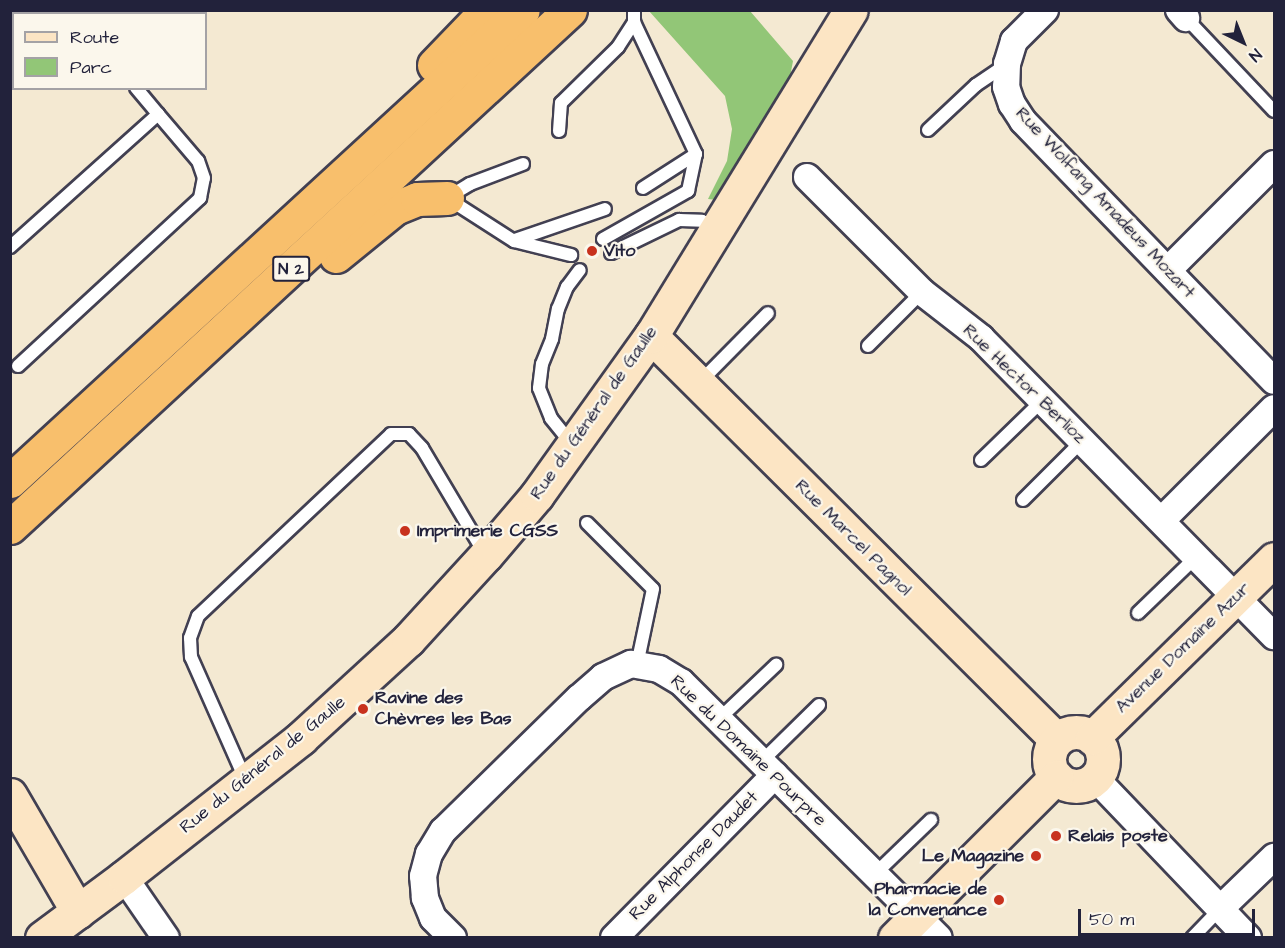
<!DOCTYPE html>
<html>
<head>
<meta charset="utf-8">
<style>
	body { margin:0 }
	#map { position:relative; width:1285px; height:948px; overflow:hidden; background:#f4e9d2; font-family:"Architects Daughter",sans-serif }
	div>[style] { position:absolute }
	.green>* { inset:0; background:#92c677 }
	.roads { filter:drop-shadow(2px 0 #424052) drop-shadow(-2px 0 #424052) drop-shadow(0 2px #424052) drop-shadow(0 -2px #424052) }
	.lane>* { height:12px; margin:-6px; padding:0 6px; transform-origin:6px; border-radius:6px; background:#fff }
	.street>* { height:26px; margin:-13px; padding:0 13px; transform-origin:13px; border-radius:13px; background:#fff }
	.secondary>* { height:33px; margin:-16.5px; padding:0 16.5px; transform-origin:16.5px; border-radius:16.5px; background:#fce5c4 }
	.secondary>.ring { margin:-16.5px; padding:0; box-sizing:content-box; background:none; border:33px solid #fce5c4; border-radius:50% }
	.highway>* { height:33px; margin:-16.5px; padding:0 16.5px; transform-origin:16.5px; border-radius:16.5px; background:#f8bf6c }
	.dots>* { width:16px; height:16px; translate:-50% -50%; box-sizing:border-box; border:3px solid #fbf7ec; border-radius:50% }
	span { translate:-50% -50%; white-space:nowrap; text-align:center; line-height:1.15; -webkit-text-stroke:4.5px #fbf7ec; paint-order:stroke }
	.shield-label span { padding:2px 4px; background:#fbf7ec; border:2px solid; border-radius:4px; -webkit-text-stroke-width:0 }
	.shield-label { font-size:16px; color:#22223b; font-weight:700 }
	.street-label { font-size:18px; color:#22223b }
	.poi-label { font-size:18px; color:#22223b; font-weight:700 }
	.left { translate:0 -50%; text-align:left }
	.right { translate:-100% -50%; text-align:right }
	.frame { position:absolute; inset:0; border:12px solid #22223b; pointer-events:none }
	.legend { position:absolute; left:12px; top:12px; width:195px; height:78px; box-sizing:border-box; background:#fbf7ec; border:2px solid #a4a2a5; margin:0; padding:8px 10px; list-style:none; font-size:18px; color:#22223b }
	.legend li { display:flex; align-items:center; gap:12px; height:30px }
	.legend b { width:30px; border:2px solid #a4a2a5 }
	.north { position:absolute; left:1213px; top:12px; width:60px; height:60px; -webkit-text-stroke:4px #fbf7ec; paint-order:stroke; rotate:137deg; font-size:16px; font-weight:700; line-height:24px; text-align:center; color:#22223b }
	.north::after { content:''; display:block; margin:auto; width:21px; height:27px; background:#22223b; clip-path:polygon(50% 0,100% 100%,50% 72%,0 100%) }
	.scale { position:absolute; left:1078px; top:909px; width:177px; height:27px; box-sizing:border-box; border:3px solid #22223b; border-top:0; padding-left:8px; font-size:18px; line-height:21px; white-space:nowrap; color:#22223b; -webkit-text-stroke:4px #fbf7ec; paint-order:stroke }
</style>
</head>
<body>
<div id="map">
	<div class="green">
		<div style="clip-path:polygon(649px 11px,750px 11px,793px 61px,790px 77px,717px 200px,708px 199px,727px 161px,732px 129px,725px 96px)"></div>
	</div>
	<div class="roads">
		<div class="lane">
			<div style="left:70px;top:10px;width:4px;rotate:63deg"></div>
			<div style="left:1186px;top:18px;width:128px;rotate:46.6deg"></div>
			<div style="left:928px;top:130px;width:66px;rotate:-43.2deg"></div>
			<div style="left:976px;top:85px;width:37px;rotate:-34deg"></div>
			<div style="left:559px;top:131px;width:28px;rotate:-86deg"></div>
			<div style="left:561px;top:103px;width:80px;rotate:-44.5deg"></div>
			<div style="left:618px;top:47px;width:30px;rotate:-57deg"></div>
			<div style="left:634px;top:22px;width:12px;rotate:-90deg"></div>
			<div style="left:523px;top:164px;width:57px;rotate:159.3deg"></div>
			<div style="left:470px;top:184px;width:27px;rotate:149deg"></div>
			<div style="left:447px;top:198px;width:80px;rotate:32.7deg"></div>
			<div style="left:514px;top:241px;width:59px;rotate:13.8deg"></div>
			<div style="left:643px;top:188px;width:63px;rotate:-32.7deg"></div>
			<div style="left:603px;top:239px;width:98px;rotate:-29.5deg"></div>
			<div style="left:688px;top:191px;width:38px;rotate:-78deg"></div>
			<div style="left:696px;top:154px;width:146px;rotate:-115.2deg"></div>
			<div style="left:515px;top:240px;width:95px;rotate:-19deg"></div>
			<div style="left:10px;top:247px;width:199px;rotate:-41.9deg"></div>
			<div style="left:158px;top:114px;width:34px;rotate:-130deg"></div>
			<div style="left:611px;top:253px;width:76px;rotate:-25.9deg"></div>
			<div style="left:679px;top:220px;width:23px;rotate:2deg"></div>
			<div style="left:702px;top:221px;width:17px;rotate:33deg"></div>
			<div style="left:868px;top:346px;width:76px;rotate:-45deg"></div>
			<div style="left:18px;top:366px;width:248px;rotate:-42.7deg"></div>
			<div style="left:200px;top:198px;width:20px;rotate:-79deg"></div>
			<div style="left:204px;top:178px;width:18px;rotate:-109deg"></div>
			<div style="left:198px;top:161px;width:62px;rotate:-130.4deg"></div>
			<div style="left:699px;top:383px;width:98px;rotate:-45.4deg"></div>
			<div style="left:571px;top:443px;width:32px;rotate:-129deg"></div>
			<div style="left:551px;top:418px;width:32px;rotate:-112deg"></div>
			<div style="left:539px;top:388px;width:24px;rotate:-83deg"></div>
			<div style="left:542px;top:364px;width:27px;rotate:-68deg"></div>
			<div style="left:552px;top:339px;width:31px;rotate:-79deg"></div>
			<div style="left:558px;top:309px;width:24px;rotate:-68deg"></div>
			<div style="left:567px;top:287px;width:21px;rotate:-53deg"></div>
			<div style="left:981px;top:460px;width:86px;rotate:-44.1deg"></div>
			<div style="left:1023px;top:500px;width:85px;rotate:-45deg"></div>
			<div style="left:587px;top:523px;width:93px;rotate:45deg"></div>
			<div style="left:653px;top:589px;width:78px;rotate:101.9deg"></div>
			<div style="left:1138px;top:613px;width:82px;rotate:-44deg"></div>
			<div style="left:719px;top:719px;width:79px;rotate:-43.5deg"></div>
			<div style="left:762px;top:761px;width:80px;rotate:-44.5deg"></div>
			<div style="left:246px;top:781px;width:136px;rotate:-113.9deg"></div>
			<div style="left:191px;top:657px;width:19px;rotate:-93deg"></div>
			<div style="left:190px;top:638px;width:23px;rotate:-70deg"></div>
			<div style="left:198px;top:616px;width:265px;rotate:-43.3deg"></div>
			<div style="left:391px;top:434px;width:18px"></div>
			<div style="left:409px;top:434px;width:19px;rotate:47deg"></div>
			<div style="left:422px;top:448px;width:123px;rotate:59.3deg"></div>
			<div style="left:875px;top:874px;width:78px;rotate:-44deg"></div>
			<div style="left:1192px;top:938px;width:42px;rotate:-46deg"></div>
		</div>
		<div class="street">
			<div style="left:1045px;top:10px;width:44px;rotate:135deg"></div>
			<div style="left:1014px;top:41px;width:24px;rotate:107deg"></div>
			<div style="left:1007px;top:64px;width:23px;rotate:92deg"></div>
			<div style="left:1006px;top:87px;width:18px;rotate:71deg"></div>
			<div style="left:1012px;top:104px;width:20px;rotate:57deg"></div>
			<div style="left:1023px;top:121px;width:361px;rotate:46deg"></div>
			<div style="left:1179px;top:10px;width:11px;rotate:49deg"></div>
			<div style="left:10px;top:25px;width:6px;rotate:-45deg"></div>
			<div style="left:807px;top:177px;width:163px;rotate:45deg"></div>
			<div style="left:922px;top:292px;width:75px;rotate:37.9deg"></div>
			<div style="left:981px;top:338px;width:418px;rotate:45.5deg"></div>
			<div style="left:1168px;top:270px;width:150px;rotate:-45deg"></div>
			<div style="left:1162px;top:520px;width:158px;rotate:-45deg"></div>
			<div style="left:1096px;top:779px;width:220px;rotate:46.3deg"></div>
			<div style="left:124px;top:877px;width:74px;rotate:55.5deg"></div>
			<div style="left:1221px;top:908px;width:74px;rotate:-43.9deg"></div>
			<div style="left:453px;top:938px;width:28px;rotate:-135deg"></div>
			<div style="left:433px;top:918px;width:22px;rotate:-112deg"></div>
			<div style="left:425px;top:898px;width:22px;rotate:-95deg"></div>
			<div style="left:423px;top:876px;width:23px;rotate:-75deg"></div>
			<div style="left:429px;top:854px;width:27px;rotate:-59deg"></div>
			<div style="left:443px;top:831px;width:190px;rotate:-44.4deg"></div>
			<div style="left:579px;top:698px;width:32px;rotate:-41deg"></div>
			<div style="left:603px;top:677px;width:31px;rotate:-25deg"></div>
			<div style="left:631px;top:664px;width:28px;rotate:10deg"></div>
			<div style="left:659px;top:669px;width:26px;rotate:31deg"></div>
			<div style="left:681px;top:682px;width:363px;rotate:44.8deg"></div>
			<div style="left:614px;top:938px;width:229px;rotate:-45.4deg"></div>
		</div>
		<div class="secondary">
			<div style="left:651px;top:336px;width:571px;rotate:44.86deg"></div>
			<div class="ring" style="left:1049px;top:732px;width:21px;height:21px"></div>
			<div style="left:1092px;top:738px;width:255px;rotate:-44.5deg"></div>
			<div style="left:10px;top:795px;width:135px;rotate:59.8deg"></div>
			<div style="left:42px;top:938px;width:102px;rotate:-36.6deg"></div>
			<div style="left:124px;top:877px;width:225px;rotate:-38.1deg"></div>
			<div style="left:301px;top:738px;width:145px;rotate:-42.5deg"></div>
			<div style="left:408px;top:640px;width:115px;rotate:-47.5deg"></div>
			<div style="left:486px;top:555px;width:79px;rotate:-49.6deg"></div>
			<div style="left:537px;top:495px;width:196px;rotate:-54.4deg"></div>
			<div style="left:651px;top:336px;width:382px;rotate:-58.5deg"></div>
			<div style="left:895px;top:938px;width:228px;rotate:-45deg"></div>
		</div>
		<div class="highway">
			<div style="left:434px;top:65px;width:76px;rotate:-46.1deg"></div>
			<div style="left:336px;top:256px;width:76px;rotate:-39.1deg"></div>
			<div style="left:395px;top:208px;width:24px;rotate:-22deg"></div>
			<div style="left:417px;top:199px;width:30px;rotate:-2deg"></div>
			<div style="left:10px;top:481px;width:696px;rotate:-42.56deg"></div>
			<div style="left:10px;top:527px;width:762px;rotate:-42.71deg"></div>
		</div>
	</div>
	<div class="dots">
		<div style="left:592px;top:251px;background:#c8321e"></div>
		<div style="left:405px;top:531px;background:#c8321e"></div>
		<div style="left:363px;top:709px;background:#c8321e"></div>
		<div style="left:1056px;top:836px;background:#c8321e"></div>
		<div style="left:1036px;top:856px;background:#c8321e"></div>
		<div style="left:999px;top:900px;background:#c8321e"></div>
	</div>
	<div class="shield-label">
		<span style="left:291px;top:269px">N 2</span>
	</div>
	<div class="street-label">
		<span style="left:1105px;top:203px;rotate:47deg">Rue Wolfang Amadeus Mozart</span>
		<span style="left:1024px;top:384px;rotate:44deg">Rue Hector Berlioz</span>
		<span style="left:594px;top:413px;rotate:-55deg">Rue du Général de Gaulle</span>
		<span style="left:853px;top:538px;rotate:45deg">Rue Marcel Pagnol</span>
		<span style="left:1183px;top:648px;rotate:-44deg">Avenue Domaine Azur</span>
		<span style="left:748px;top:751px;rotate:44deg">Rue du Domaine Pourpre</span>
		<span style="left:263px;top:765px;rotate:-39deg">Rue du Général de Gaulle</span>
		<span style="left:694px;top:856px;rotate:-45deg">Rue Alphonse Daudet</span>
	</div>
	<div class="poi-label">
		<span class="left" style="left:604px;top:251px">Vito</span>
		<span class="left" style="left:417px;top:531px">Imprimerie CGSS</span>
		<span class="left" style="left:375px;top:709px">Ravine des<br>Chèvres les Bas</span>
		<span class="left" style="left:1068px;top:836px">Relais poste</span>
		<span class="right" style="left:1024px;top:856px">Le Magazine</span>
		<span class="right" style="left:987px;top:900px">Pharmacie de<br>la Convenance</span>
	</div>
	<div class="frame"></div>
	<ul class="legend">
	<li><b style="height:8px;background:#fce5c4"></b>Route</li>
	<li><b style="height:16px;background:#92c677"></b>Parc</li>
	</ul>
	<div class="north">N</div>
	<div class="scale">50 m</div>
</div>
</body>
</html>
